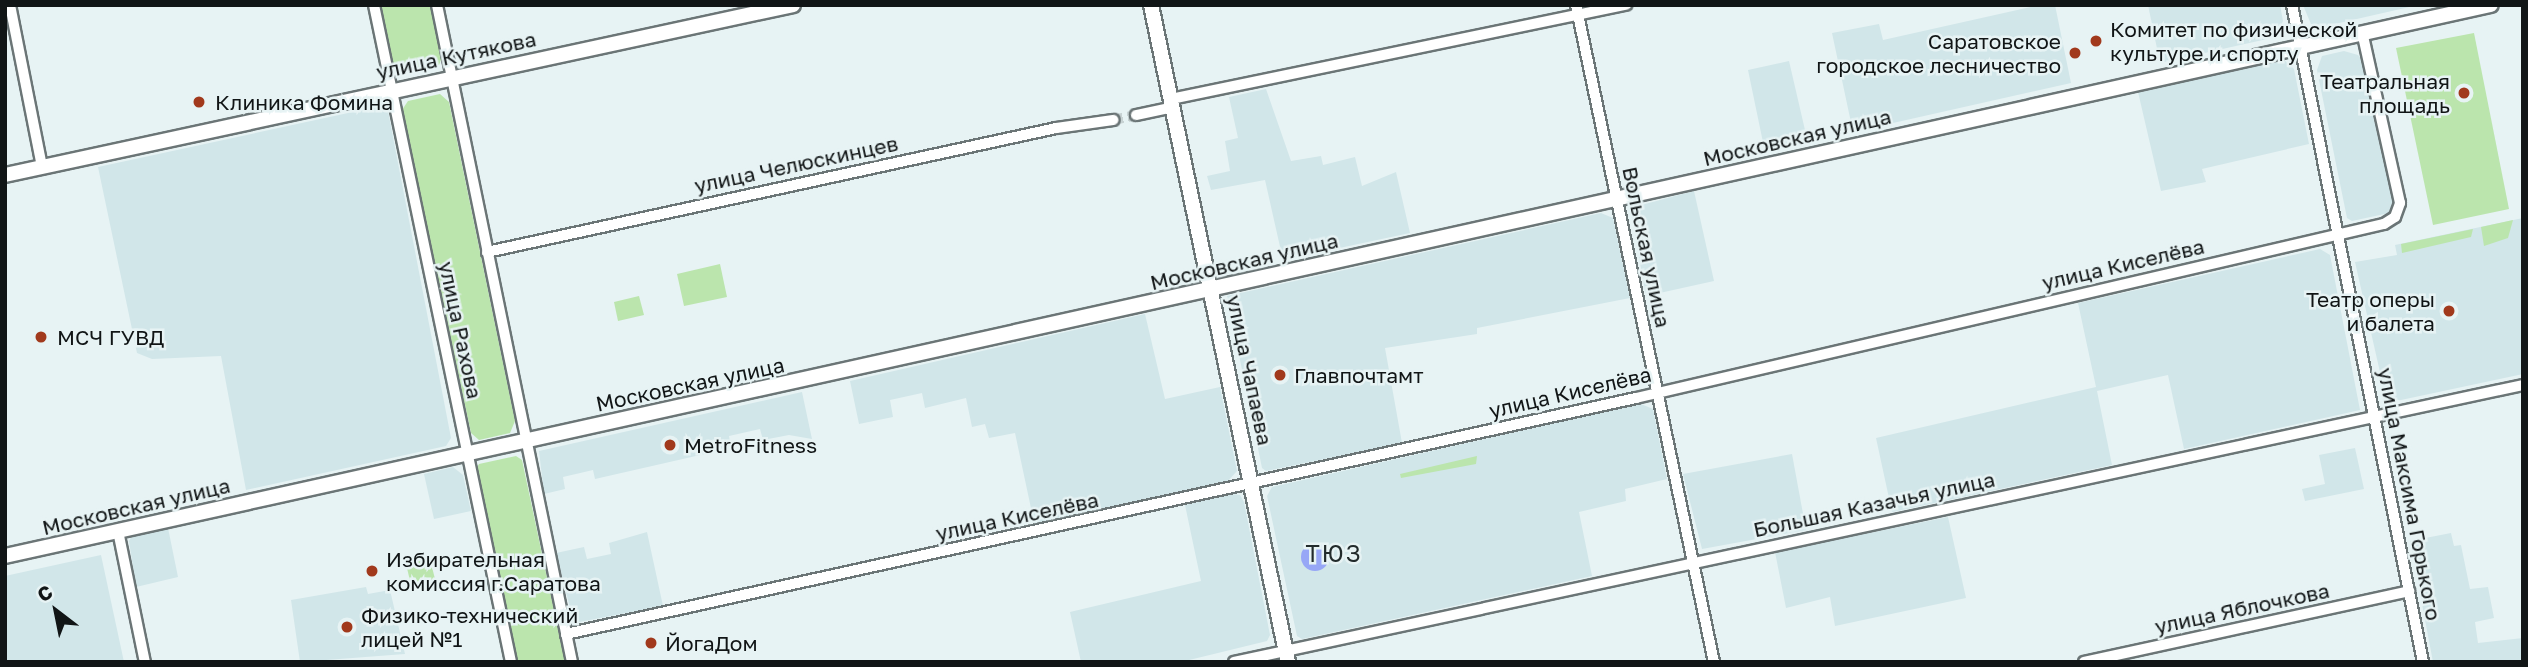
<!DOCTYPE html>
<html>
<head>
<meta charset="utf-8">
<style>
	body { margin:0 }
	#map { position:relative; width:2528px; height:667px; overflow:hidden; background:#e7f3f4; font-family:"Golos Text",sans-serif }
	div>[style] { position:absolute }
	.built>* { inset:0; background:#d1e6e9 }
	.green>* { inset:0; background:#bbe5ad }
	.water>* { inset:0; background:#97a7f6 }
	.round { border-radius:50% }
	.street-tunnel>* { height:10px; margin-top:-5px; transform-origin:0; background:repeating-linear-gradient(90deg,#c7d2d3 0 10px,transparent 0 15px) }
	.roads { filter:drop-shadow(2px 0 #6b7576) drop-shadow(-2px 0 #6b7576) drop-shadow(0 2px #6b7576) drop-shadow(0 -2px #6b7576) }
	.street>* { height:10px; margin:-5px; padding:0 5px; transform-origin:5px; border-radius:5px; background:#fff }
	.secondary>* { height:14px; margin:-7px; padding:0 7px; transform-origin:7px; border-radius:7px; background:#fff }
	.dots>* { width:19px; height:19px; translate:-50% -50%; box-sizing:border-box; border:4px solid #e7f3f4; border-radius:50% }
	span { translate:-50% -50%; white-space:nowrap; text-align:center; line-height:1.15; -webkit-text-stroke:5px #e7f3f4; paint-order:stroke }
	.poi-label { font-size:21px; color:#111516 }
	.left { translate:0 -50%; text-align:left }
	.right { translate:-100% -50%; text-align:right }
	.street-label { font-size:21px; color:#111516 }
	.neighbourhood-label { font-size:23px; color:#222b2c; letter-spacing:2px }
	.frame { position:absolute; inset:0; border:7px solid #111516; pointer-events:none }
	.north { position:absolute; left:21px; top:576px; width:70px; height:70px; -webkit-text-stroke:5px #e7f3f4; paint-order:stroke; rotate:328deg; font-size:19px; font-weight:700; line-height:28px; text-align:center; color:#111516 }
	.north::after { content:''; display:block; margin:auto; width:24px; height:32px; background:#111516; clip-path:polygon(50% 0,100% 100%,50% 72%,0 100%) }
</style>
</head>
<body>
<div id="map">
	<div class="built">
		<div style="clip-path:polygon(2040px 5px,2055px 5px,2071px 83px,1853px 132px,1832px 33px,1879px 24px,1883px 40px)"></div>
		<div style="clip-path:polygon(2148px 5px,2280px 5px,2283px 21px,2276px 37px,2160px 63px)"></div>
		<div style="clip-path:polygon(2303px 5px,2418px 5px,2313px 29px)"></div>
		<div style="clip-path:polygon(2344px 51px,2358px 55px,2366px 65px,2393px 201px,2389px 213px,2352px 221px,2347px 218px,2317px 70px,2322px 56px)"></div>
		<div style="clip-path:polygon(2283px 59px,2294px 69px,2309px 144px,2202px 169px,2206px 182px,2161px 191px,2138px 92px)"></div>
		<div style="clip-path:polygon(1789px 61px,1808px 143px,1765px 152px,1748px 70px)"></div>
		<div style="clip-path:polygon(1266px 89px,1291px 161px,1321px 156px,1323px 165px,1355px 157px,1362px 186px,1396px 172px,1410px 233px,1283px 260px,1265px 180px,1211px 190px,1207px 176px,1230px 171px,1225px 141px,1238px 138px,1229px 97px)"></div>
		<div style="clip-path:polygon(376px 107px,388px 111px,451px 438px,446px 446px,246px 490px,221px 356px,152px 359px,137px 353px,98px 167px)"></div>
		<div style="clip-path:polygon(1694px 191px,1714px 281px,1646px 296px,1630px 208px)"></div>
		<div style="clip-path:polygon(1601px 213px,1613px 218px,1630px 298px,1477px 328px,1477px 334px,1385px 348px,1402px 443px,1266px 471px,1262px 468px,1227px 296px)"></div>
		<div style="clip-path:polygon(2523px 218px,2523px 374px,2387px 403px,2355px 262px,2397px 255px,2395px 245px)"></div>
		<div style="clip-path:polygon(2320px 249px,2330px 255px,2360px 410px,2184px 449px,2168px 375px,2136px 382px,2097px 391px,2112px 465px,1892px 512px,1876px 438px,2096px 387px,2078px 303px)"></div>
		<div style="clip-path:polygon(1145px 314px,1165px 399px,1220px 387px,1237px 471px,1227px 482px,1035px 527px,1015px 433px,989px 438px,985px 424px,972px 427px,966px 398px,925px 408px,922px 393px,890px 400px,893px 417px,859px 424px,850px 381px)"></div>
		<div style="clip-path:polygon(802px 392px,812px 439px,789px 435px,763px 440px,760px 429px,729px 436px,731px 448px,595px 479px,593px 470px,563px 477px,565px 489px,544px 494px,539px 451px)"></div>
		<div style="clip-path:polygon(1641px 404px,1653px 409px,1667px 479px,1625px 489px,1626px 501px,1579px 512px,1592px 576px,1302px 639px,1297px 636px,1267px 496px,1272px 487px)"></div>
		<div style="clip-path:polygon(2355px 448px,2364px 489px,2305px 501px,2302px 489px,2325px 484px,2319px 455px)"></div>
		<div style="clip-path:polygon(1792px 454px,1806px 530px,1702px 549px,1683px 474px)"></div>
		<div style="clip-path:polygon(453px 467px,463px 475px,471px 511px,434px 519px,424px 474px)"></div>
		<div style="clip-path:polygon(1231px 494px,1240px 495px,1244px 502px,1270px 635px,1267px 641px,1181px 662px,1081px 662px,1070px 612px,1201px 581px,1185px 505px)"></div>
		<div style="clip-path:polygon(1948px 517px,1966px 598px,1835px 626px,1830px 597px,1786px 608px,1775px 552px)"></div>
		<div style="clip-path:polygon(168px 528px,178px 577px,136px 587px,129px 541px,132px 536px)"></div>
		<div style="clip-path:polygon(647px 532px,663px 606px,574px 623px,556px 553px,584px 547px,587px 559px,611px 554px,609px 543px)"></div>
		<div style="clip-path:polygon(2451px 533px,2454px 546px,2461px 545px,2470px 589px,2488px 587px,2494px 618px,2475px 622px,2478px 643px,2523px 638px,2523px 662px,2433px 662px,2410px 541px)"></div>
		<div style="clip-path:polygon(101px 555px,124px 662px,5px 662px,5px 576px)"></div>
		<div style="clip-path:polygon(366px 587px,368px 594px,390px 590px,405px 654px,300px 662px,291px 600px)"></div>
	</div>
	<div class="green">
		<div style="clip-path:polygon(379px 5px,431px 5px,442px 57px,439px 65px,397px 74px,393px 71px)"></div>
		<div style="clip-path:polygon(2474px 33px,2509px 209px,2433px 225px,2396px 48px)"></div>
		<div style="clip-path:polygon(440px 94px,449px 102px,515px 421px,510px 433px,479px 440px,471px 433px,402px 110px,408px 101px)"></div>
		<div style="clip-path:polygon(2513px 220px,2508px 238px,2484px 246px,2481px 227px)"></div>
		<div style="clip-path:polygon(2473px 229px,2471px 237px,2402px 253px,2401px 244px)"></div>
		<div style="clip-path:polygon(720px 264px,727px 297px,684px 306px,677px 274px)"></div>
		<div style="clip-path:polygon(639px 296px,644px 315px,618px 321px,614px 302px)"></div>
		<div style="clip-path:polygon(516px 456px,522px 460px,565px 662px,517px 662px,476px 469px,479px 464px)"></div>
		<div style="clip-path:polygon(1477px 456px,1476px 464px,1401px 478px,1400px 474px)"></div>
		<div style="clip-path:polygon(430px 559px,436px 583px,412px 589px,406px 564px)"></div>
	</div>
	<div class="water">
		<div class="round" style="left:1301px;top:543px;width:28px;height:28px"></div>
	</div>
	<div class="street-tunnel">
		<div style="left:1113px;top:120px;width:24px;rotate:-12deg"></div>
	</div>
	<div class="roads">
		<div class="street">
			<div style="left:10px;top:5px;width:165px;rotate:78.8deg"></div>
			<div style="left:374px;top:5px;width:671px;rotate:78.22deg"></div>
			<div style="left:437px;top:5px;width:671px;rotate:78.39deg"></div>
			<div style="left:1576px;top:5px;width:671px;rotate:78.14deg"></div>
			<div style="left:2292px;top:5px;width:670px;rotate:78.72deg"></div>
			<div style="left:1171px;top:99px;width:465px;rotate:-11.7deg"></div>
			<div style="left:1136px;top:115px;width:38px;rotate:-12deg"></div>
			<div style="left:487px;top:252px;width:582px;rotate:-12.29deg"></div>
			<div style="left:1056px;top:128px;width:58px;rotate:-8deg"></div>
			<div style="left:118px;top:531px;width:134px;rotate:78.4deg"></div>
			<div style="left:566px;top:634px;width:1096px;rotate:-12.44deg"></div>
			<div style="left:1636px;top:398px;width:768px;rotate:-13.1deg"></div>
			<div style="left:2384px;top:224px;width:13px;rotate:-32deg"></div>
			<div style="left:2395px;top:217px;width:15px;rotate:-70deg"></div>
			<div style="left:2400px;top:203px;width:175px;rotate:-102.5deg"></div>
			<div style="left:1234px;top:662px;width:1318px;rotate:-12.13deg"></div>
			<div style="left:2084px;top:662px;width:333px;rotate:-12.3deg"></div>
		</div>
		<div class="secondary">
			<div style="left:1151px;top:5px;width:671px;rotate:78.22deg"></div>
			<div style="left:5px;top:175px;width:806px;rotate:-12.17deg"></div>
			<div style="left:5px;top:556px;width:2546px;rotate:-12.5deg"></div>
		</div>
	</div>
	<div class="dots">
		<div style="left:2096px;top:41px;background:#a1391c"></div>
		<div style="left:2075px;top:53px;background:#a1391c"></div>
		<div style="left:2464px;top:93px;background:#a1391c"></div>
		<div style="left:199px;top:102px;background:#a1391c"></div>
		<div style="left:2449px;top:311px;background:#a1391c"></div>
		<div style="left:41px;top:337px;background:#a1391c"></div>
		<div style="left:1280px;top:375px;background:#a1391c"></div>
		<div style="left:670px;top:445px;background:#a1391c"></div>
		<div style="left:372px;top:571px;background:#a1391c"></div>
		<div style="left:347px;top:627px;background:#a1391c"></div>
		<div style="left:651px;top:643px;background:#a1391c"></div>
	</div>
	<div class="poi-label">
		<span class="left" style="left:2110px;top:41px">Комитет по физической<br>культуре и спорту</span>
		<span class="right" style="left:2061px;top:53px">Саратовское<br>городское лесничество</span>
		<span class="right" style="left:2450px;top:93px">Театральная<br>площадь</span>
		<span class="left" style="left:215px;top:102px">Клиника Фомина</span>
		<span class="right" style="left:2435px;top:311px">Театр оперы<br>и балета</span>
		<span class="left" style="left:57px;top:337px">МСЧ ГУВД</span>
		<span class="left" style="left:1294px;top:375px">Главпочтамт</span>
		<span class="left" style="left:684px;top:445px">MetroFitness</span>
		<span class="left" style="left:386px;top:571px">Избирательная<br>комиссия г.Саратова</span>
		<span class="left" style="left:361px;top:627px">Физико-технический<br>лицей №1</span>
		<span class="left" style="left:665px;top:643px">ЙогаДом</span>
	</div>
	<div class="street-label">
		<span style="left:456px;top:55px;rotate:-12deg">улица Кутякова</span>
		<span style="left:1797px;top:137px;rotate:-13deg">Московская улица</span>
		<span style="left:796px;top:164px;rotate:-12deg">улица Челюскинцев</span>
		<span style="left:1647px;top:247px;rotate:78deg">Вольская улица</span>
		<span style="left:1244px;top:261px;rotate:-13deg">Московская улица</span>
		<span style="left:2123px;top:264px;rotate:-13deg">улица Киселёва</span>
		<span style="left:461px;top:330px;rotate:78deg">улица Рахова</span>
		<span style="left:1250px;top:370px;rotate:78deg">улица Чапаева</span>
		<span style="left:690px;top:384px;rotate:-12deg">Московская улица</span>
		<span style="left:1570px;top:392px;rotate:-13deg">улица Киселёва</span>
		<span style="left:2410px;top:494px;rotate:79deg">улица Максима Горького</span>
		<span style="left:1874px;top:504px;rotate:-12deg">Большая Казачья улица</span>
		<span style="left:136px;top:506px;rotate:-13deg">Московская улица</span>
		<span style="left:1017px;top:516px;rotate:-12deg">улица Киселёва</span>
		<span style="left:2242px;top:608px;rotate:-12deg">улица Яблочкова</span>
	</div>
	<div class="neighbourhood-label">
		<span style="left:1334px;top:553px">ТЮЗ</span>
	</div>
	<div class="frame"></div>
	<div class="north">С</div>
</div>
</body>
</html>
